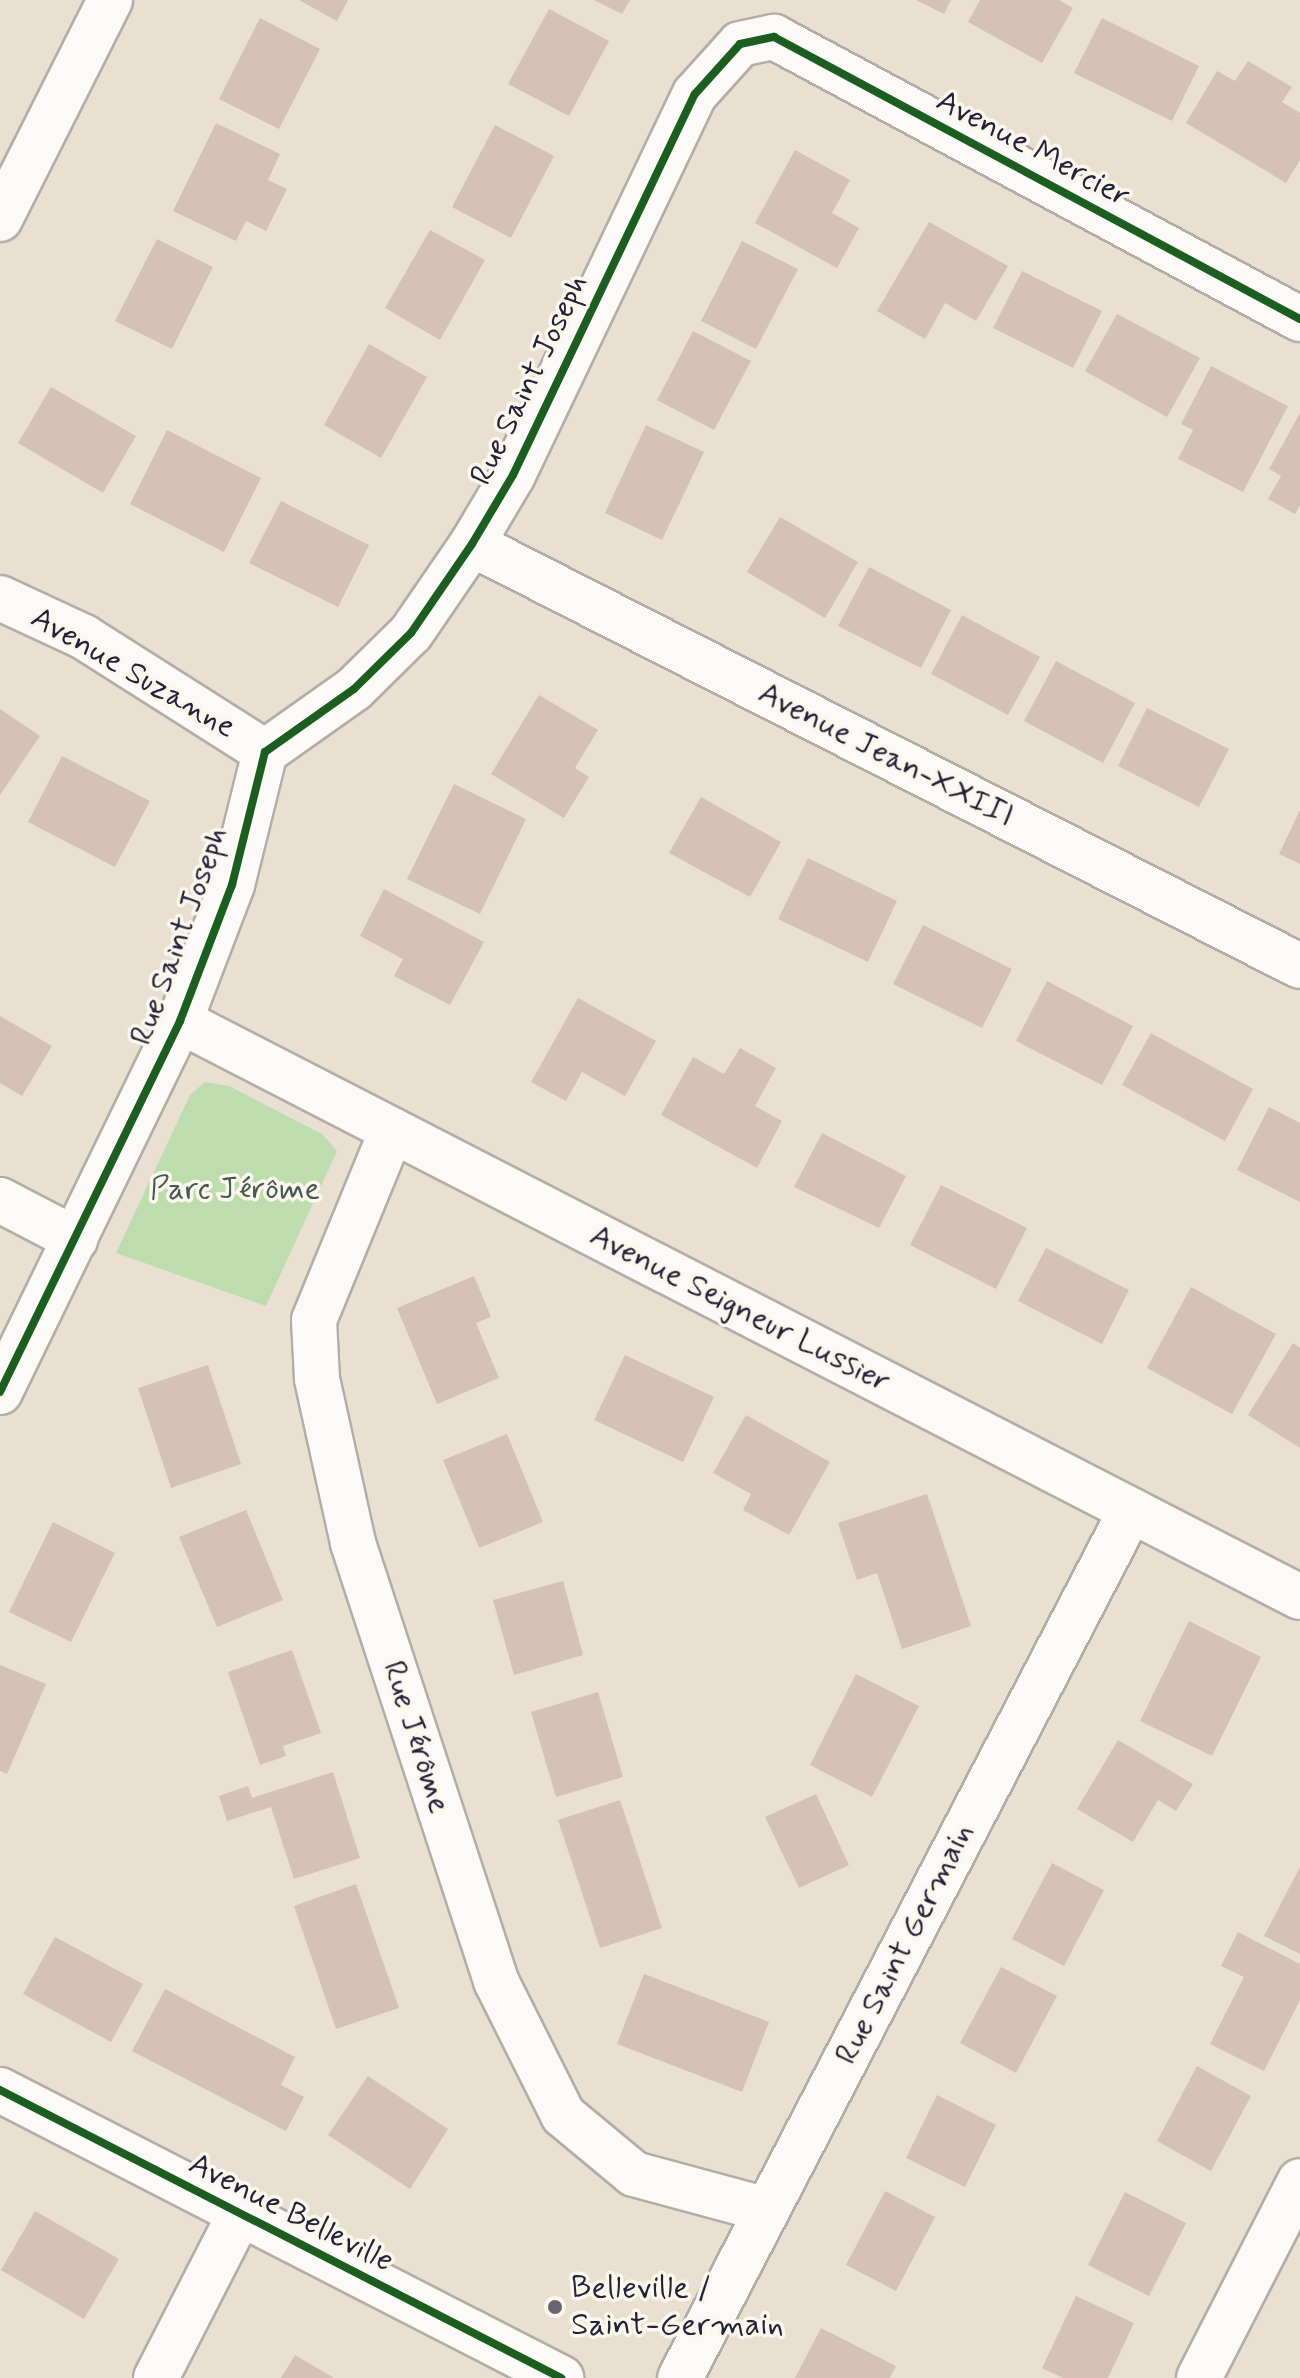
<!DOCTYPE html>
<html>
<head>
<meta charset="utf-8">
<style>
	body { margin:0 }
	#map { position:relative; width:1300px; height:2378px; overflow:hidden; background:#e9e0d1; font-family:Mynerve,sans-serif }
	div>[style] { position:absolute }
	.green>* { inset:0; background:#beddae }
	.building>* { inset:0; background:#d5c1b6 }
	.roads { filter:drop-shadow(2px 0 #b3ada7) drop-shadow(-2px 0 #b3ada7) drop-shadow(0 2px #b3ada7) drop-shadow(0 -2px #b3ada7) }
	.minor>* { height:44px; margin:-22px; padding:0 22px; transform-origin:22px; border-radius:22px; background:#fcfaf8 }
	.cycleway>* { height:8px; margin:-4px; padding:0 4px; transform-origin:4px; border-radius:4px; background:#1b5e20 }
	.dots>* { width:22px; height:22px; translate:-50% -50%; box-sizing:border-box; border:4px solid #fbf7ec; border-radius:50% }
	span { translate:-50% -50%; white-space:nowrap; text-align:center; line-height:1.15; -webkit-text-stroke:7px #fbf7ec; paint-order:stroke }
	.street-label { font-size:32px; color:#22223b }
	.park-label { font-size:32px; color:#465a55 }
	.poi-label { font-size:32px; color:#22223b }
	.left { translate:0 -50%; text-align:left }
</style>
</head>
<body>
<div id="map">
	<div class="green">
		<div style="clip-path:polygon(205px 1082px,229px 1086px,322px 1134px,337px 1151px,266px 1306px,116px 1253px,190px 1095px)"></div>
	</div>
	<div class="building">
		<div style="clip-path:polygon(299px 0,348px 0,337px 21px)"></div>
		<div style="clip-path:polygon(594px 0,630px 0,622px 14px)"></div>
		<div style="clip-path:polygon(916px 0,951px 0,944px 14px)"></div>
		<div style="clip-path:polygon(980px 0,1059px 0,1073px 8px,1042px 63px,968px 22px)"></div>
		<div style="clip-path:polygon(549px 9px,609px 41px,569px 116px,508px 84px)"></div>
		<div style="clip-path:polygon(260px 18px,320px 49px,279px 129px,219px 99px)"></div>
		<div style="clip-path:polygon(1102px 18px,1199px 66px,1172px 121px,1074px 73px)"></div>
		<div style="clip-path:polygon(1248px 61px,1292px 87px,1282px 102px,1300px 113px,1300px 160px,1286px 183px,1186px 123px,1217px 71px,1235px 81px)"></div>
		<div style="clip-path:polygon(216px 123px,280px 154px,268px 180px,287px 189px,266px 231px,246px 221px,236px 241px,173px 211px)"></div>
		<div style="clip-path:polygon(495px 125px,554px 156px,511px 238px,452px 207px)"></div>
		<div style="clip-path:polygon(795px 150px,850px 180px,832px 213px,859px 228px,837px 268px,755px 223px)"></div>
		<div style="clip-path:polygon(929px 222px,1008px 266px,976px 321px,945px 303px,925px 339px,877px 311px)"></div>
		<div style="clip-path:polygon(430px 230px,485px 260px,440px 340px,385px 308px)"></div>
		<div style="clip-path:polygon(157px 239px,213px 267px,172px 349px,115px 321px)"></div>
		<div style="clip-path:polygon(742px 241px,798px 269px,756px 349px,701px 321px)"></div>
		<div style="clip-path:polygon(1022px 271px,1102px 311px,1073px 368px,993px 328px)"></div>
		<div style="clip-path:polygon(1117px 314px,1200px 358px,1167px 417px,1085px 371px)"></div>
		<div style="clip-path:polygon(693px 331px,751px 361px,714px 430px,657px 400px)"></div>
		<div style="clip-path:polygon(369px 344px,427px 377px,381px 458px,324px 425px)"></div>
		<div style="clip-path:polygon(1211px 366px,1288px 406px,1243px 492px,1178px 459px,1193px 430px,1181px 424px)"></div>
		<div style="clip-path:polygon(51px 387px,136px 436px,103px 493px,18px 443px)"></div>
		<div style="clip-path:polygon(1300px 413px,1300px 505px,1295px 514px,1268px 499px,1281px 476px,1269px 469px)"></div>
		<div style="clip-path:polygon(646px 425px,704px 452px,662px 540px,605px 513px)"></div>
		<div style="clip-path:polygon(167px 430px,261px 478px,224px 552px,130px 504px)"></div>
		<div style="clip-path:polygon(281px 501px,369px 545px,338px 607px,249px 563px)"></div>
		<div style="clip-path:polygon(780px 517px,858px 562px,825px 618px,747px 572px)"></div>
		<div style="clip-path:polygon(869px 567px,951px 610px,921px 668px,838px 626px)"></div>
		<div style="clip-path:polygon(962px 615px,1040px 657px,1008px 715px,931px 674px)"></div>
		<div style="clip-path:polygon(1056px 661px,1135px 703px,1103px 763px,1024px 721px)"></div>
		<div style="clip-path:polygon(539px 695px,598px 730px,575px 768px,589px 777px,564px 818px,491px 774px)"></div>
		<div style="clip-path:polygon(1147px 708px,1229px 749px,1199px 807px,1118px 766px)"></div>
		<div style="clip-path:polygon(0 709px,40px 736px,0 795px)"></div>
		<div style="clip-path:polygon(62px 756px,150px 801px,115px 867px,28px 822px)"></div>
		<div style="clip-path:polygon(454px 784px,526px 819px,480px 914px,407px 879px)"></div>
		<div style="clip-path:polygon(701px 797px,781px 842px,750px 897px,669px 853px)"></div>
		<div style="clip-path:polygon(1300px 810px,1300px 864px,1279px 854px)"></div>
		<div style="clip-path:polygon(808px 858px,897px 901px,868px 962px,778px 919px)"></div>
		<div style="clip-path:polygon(384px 889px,484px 942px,450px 1005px,394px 976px,403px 959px,360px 936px)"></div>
		<div style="clip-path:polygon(923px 925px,1012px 969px,982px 1028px,893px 984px)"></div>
		<div style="clip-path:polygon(1047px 981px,1133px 1026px,1102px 1085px,1016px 1041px)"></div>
		<div style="clip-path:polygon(578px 998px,656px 1041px,625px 1096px,582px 1072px,566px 1101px,531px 1082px)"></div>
		<div style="clip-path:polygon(0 1016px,52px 1046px,22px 1096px,0 1083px)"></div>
		<div style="clip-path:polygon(1151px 1033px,1253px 1089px,1225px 1141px,1122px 1085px)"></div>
		<div style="clip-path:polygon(740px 1048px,776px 1068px,755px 1106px,782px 1121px,757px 1168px,661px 1115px,693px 1057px,724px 1074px)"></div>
		<div style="clip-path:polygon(1269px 1107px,1300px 1123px,1300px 1202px,1237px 1170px)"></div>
		<div style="clip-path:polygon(822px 1133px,906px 1176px,879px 1228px,794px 1187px)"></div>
		<div style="clip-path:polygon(941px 1185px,1027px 1228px,996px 1289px,910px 1245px)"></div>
		<div style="clip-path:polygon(1046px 1248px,1129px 1290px,1102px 1344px,1018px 1301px)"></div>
		<div style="clip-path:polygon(474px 1276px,491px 1317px,476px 1323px,499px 1378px,437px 1404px,397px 1308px)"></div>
		<div style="clip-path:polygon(1191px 1287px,1276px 1334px,1232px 1414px,1147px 1368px)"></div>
		<div style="clip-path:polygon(1293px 1343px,1300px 1348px,1300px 1448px,1248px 1415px)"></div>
		<div style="clip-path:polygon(625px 1355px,714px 1397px,683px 1462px,594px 1420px)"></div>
		<div style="clip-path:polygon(208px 1365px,241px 1464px,171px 1488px,138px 1388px)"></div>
		<div style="clip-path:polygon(746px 1415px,830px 1462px,789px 1535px,743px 1510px,751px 1494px,713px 1473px)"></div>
		<div style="clip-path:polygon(507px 1434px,543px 1522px,479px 1548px,443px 1460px)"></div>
		<div style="clip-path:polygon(927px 1494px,971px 1626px,902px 1649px,877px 1573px,857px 1580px,838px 1523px)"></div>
		<div style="clip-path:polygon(246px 1510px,283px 1600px,217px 1627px,179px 1537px)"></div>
		<div style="clip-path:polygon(53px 1522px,115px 1553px,71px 1642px,9px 1612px)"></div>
		<div style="clip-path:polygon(563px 1581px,583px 1655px,514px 1675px,493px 1600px)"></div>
		<div style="clip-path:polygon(1189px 1621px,1261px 1657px,1212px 1756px,1140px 1721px)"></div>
		<div style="clip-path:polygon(292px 1650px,321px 1733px,283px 1746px,286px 1756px,260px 1765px,228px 1672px)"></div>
		<div style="clip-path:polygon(0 1665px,46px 1684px,7px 1774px,0 1771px)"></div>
		<div style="clip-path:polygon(856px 1674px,919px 1706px,872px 1797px,810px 1765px)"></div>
		<div style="clip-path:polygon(598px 1692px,623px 1777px,556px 1797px,531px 1712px)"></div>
		<div style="clip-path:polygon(1118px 1740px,1193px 1784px,1176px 1811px,1158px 1800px,1133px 1842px,1077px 1809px)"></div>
		<div style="clip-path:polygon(333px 1772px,360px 1858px,294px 1879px,271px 1807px,227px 1821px,219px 1796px,248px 1786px,252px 1798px)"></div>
		<div style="clip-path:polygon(816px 1794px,849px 1865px,799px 1888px,765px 1817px)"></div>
		<div style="clip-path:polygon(620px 1800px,662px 1928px,600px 1948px,558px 1820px)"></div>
		<div style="clip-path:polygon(1052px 1863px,1104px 1890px,1064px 1966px,1012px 1939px)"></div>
		<div style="clip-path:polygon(1300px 1867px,1300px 1954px,1264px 1936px)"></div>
		<div style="clip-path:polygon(356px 1884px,399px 2008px,336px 2029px,294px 1906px)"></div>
		<div style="clip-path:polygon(1238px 1932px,1300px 1964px,1300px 2000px,1264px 2071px,1210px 2044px,1244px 1977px,1221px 1966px)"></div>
		<div style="clip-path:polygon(55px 1937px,143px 1984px,111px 2042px,23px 1994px)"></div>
		<div style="clip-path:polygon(1001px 1967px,1057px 1996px,1016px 2073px,960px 2043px)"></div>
		<div style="clip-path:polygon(644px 1974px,769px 2022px,742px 2092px,617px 2044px)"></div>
		<div style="clip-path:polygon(165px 1989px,295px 2057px,281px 2085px,304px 2097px,286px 2131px,132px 2051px)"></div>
		<div style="clip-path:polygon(1197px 2066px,1251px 2096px,1211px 2171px,1157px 2141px)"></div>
		<div style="clip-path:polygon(368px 2076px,448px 2129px,410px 2189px,328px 2135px)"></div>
		<div style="clip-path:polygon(937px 2095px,996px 2125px,965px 2187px,906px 2158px)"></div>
		<div style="clip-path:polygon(885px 2191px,935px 2217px,896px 2291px,846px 2265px)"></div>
		<div style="clip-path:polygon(1125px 2192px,1186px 2223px,1149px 2296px,1088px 2265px)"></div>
		<div style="clip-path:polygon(35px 2211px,119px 2259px,84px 2319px,1px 2270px)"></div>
		<div style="clip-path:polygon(1076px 2296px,1134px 2323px,1108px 2378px,1063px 2378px,1042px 2368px)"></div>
		<div style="clip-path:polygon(821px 2328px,896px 2366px,890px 2378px,795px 2378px)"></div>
		<div style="clip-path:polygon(295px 2355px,334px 2378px,281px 2378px)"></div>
	</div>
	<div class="roads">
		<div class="minor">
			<div style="left:0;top:219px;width:245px;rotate:-63.3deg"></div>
			<div style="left:472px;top:544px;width:929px;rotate:27.01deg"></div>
			<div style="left:0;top:598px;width:93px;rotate:24.9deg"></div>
			<div style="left:84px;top:637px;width:214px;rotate:32.4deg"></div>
			<div style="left:180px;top:1021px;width:1259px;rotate:27.22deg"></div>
			<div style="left:392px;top:1130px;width:205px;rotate:112.3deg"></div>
			<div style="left:314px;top:1320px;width:59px;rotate:87.1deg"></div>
			<div style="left:317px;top:1379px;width:168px;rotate:77.6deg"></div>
			<div style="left:353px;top:1543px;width:461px;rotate:71.9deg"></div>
			<div style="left:496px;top:1981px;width:150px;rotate:63.4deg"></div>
			<div style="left:563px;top:2115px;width:92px;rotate:39.7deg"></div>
			<div style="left:634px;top:2174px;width:138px;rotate:15.1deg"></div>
			<div style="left:0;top:1200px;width:85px;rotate:27.5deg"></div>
			<div style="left:0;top:1392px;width:412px;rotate:-64.1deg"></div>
			<div style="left:180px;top:1021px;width:146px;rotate:-69.1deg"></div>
			<div style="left:232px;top:885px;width:137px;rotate:-76.1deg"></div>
			<div style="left:265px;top:752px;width:109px;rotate:-35.3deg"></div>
			<div style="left:354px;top:689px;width:80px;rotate:-44.5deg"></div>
			<div style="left:411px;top:633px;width:108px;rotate:-55.6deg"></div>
			<div style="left:472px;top:544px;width:80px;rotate:-59.3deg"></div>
			<div style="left:513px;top:475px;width:422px;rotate:-64.5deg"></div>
			<div style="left:695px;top:94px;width:67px;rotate:-48deg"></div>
			<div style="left:740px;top:44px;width:35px;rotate:-12deg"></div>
			<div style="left:774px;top:37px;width:597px;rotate:28.2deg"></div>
			<div style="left:0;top:2090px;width:631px;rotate:27.17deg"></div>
			<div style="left:156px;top:2378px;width:184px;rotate:-62.9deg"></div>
			<div style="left:680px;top:2378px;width:978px;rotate:-62.54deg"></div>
			<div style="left:1199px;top:2378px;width:221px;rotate:-62.9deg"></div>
		</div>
	</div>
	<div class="cycleway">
		<div style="left:0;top:1392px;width:412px;rotate:-64.1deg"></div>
		<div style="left:180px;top:1021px;width:146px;rotate:-69.1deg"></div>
		<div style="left:232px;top:885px;width:137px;rotate:-76.1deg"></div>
		<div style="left:265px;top:752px;width:109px;rotate:-35.3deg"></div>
		<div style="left:354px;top:689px;width:80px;rotate:-44.5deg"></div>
		<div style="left:411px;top:633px;width:108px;rotate:-55.6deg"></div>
		<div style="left:472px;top:544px;width:80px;rotate:-59.3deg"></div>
		<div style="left:513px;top:475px;width:422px;rotate:-64.5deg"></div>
		<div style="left:695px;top:94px;width:67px;rotate:-48deg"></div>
		<div style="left:740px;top:44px;width:35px;rotate:-12deg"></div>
		<div style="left:774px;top:37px;width:597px;rotate:28.2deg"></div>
		<div style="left:0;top:2090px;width:631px;rotate:27.17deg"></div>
	</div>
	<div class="dots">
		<div style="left:555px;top:2307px;background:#686470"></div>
	</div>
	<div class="street-label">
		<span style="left:1033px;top:149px;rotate:28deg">Avenue Mercier</span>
		<span style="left:530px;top:380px;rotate:-64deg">Rue Saint Joseph</span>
		<span style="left:133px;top:673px;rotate:30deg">Avenue Suzanne</span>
		<span style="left:886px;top:755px;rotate:27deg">Avenue Jean-XXIII</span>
		<span style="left:180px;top:936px;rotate:-70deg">Rue Saint Joseph</span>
		<span style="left:740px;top:1309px;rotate:27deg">Avenue Seigneur Lussier</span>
		<span style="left:416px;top:1737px;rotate:72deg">Rue Jérôme</span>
		<span style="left:905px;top:1944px;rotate:-63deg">Rue Saint Germain</span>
		<span style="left:291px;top:2213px;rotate:27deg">Avenue Belleville</span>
	</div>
	<div class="park-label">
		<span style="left:235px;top:1189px">Parc Jérôme</span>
	</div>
	<div class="poi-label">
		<span class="left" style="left:571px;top:2307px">Belleville /<br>Saint-Germain</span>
	</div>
</div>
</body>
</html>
